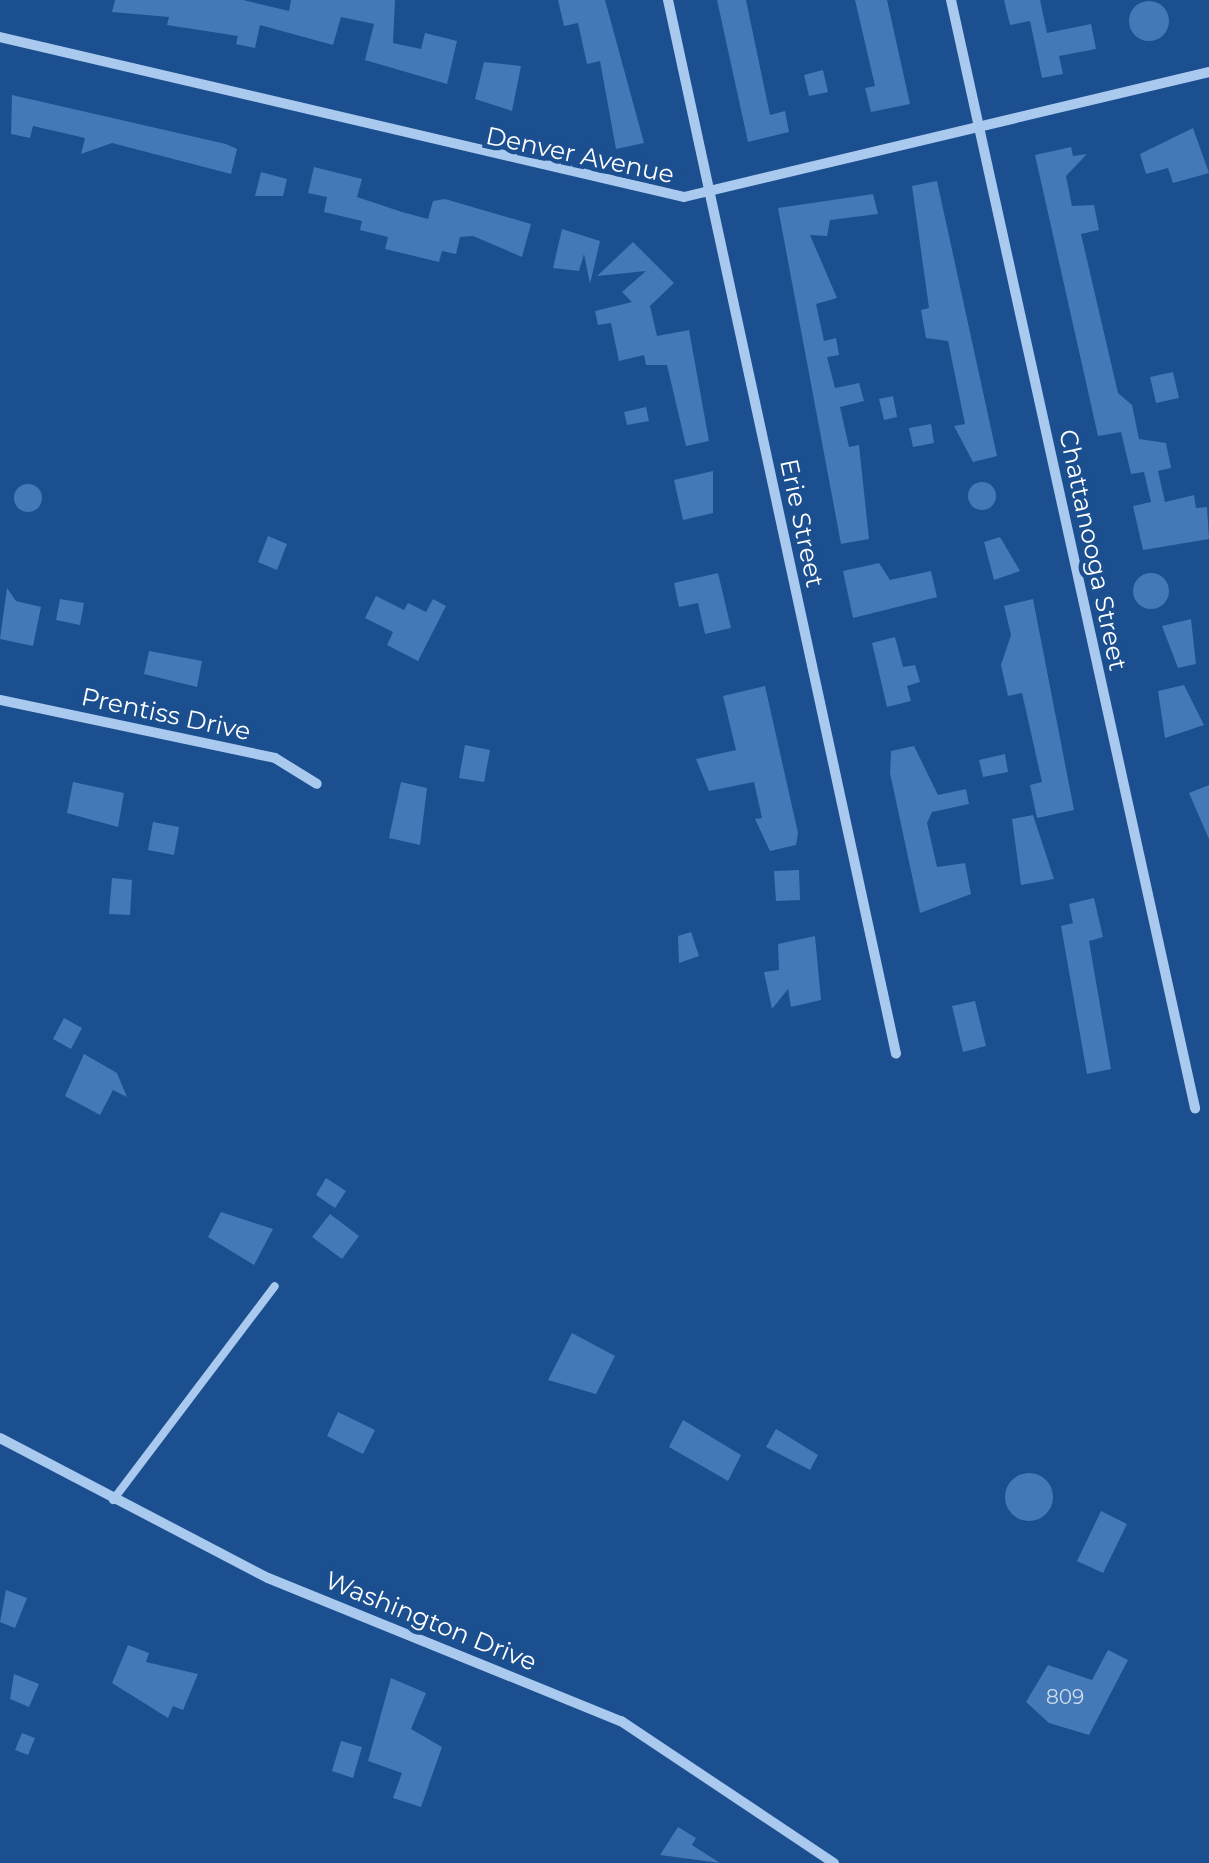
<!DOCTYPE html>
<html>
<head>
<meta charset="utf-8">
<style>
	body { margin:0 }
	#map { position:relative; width:1209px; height:1863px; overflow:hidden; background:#1b4f8f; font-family:Montserrat,sans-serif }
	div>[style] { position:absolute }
	.building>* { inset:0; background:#4478b7 }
	.round { border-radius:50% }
	.lane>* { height:8px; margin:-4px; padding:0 4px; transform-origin:4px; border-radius:4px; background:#a9c9ee }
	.street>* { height:10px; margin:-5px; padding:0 5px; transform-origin:5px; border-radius:5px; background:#a9c9ee }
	span { translate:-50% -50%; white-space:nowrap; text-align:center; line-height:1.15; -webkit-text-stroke:9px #1b4f8f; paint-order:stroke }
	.number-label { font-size:20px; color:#d0dded }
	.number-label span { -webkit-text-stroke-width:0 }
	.street-label { font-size:25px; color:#fff }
</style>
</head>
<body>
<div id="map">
	<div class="building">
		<div style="clip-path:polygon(115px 0,243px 0,289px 11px,291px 0,395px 0,393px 43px,421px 49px,425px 33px,457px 41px,447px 84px,365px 60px,374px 24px,341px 17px,333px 45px,260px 25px,255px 48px,236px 44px,238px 36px,167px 25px,169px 17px,112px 12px)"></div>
		<div style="clip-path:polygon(558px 0,605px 0,644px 143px,616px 149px,600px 61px,587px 64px,578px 23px,564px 26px)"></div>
		<div style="clip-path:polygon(717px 0,746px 0,770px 115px,785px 111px,789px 132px,748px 142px)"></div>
		<div style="clip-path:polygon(855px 0,887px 0,910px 104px,871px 112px,865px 88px,875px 86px)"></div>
		<div style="clip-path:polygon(1004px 0,1040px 0,1047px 33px,1091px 24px,1096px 49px,1059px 56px,1063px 74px,1042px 78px,1030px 21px,1010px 25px)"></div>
		<div class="round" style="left:1129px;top:1px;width:40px;height:40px"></div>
		<div style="clip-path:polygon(484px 62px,521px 66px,512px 111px,475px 99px)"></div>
		<div style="clip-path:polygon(823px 70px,828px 92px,809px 96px,804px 75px)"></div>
		<div style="clip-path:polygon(12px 95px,226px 144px,237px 149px,231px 174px,112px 143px,81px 154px,85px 138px,33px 126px,30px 138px,11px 134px)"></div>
		<div style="clip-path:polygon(1193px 128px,1209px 173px,1173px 183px,1168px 168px,1146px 174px,1140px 154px)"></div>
		<div style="clip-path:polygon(1071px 147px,1073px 156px,1087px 154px,1066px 176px,1072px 206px,1094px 205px,1099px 230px,1081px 234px,1118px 393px,1132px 405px,1139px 439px,1166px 443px,1171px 468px,1158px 471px,1165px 502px,1194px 495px,1196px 508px,1207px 507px,1209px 539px,1143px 550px,1133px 506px,1151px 502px,1144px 472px,1131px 474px,1121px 432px,1098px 436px,1035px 155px)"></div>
		<div style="clip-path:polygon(314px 167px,362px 179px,357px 197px,402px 212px,428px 219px,433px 201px,445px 199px,531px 224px,522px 257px,473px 236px,460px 237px,456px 254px,442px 251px,439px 262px,385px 249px,388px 237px,360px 230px,362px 221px,324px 212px,327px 197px,308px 193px)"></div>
		<div style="clip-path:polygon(261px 172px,287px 179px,283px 196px,255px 196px)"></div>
		<div style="clip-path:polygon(937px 181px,997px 456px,973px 462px,954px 426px,965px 424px,948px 341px,926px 338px,921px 310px,929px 308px,912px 186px)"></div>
		<div style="clip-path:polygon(873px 194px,878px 214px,830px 220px,827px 236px,810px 235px,837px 298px,816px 304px,824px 341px,836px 338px,839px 355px,827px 357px,835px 388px,859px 383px,864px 401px,840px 407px,849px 447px,859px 445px,869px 539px,841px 544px,778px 208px)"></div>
		<div style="clip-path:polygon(562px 229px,600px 241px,590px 284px,584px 254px,579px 271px,553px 268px)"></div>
		<div style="clip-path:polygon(633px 242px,674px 283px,650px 306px,657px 336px,689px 330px,709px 441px,686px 446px,667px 365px,646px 365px,644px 355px,619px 361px,611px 323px,598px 325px,595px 311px,632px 302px,622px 292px,646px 271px,597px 276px)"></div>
		<div style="clip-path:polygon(1173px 372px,1179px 398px,1156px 403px,1150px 377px)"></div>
		<div style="clip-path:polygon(893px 396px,897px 417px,884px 420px,879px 399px)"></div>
		<div style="clip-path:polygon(646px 407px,649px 421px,627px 425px,624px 412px)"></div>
		<div style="clip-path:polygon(931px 424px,934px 443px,913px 447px,909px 428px)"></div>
		<div style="clip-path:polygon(713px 471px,713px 513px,683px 520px,674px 480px)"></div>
		<div class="round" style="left:968px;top:482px;width:28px;height:28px"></div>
		<div class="round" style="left:14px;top:484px;width:28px;height:28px"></div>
		<div style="clip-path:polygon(268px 536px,287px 544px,277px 570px,258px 562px)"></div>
		<div style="clip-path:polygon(1000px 537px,1020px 571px,994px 580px,984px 542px)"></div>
		<div style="clip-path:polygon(879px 563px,890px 580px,931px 571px,937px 597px,853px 618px,843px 571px)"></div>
		<div class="round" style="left:1133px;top:573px;width:36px;height:36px"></div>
		<div style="clip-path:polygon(718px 573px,731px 628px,705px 634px,698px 603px,679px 607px,674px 583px)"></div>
		<div style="clip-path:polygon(7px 588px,16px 601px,41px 607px,33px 646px,0 639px)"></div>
		<div style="clip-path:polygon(376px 596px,404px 610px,408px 603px,426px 612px,433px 599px,446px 606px,418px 661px,387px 645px,393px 632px,365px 618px)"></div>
		<div style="clip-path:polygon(60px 599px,84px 603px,80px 625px,56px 620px)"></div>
		<div style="clip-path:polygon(1033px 599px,1074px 810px,1037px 818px,1030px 785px,1042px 782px,1022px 693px,1008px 696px,1001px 665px,1011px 635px,1004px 606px)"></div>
		<div style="clip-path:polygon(1191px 619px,1196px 664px,1178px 668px,1162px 626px)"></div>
		<div style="clip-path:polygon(895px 637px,903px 667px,915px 665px,920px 682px,907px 686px,911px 701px,887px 707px,872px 643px)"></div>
		<div style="clip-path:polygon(149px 651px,202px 661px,197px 687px,144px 674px)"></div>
		<div style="clip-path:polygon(1184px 685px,1204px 725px,1165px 738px,1158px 691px)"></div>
		<div style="clip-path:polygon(765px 686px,798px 833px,796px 845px,770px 851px,755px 819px,762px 818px,754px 782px,709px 791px,696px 759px,736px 750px,723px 696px)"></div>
		<div style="clip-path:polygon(465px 745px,490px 750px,484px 782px,459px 778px)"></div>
		<div style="clip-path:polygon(914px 746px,938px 795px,966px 789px,969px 804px,932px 812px,927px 823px,937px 867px,965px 863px,971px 894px,920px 913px,890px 773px,891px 751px)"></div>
		<div style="clip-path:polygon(1005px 754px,1008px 772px,983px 777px,979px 760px)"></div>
		<div style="clip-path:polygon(73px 782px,124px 793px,118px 827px,67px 813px)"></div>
		<div style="clip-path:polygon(401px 782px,427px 788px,420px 845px,389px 838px)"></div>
		<div style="clip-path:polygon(1209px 785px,1209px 839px,1189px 793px)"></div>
		<div style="clip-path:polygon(1033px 815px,1054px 879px,1021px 885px,1012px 819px)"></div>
		<div style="clip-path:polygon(153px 822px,179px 827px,174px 855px,148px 850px)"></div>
		<div style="clip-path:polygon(799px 870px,800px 900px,776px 901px,774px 871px)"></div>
		<div style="clip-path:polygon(112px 878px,132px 880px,130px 915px,109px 914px)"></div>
		<div style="clip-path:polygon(1094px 898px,1103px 937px,1089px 941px,1111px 1069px,1087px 1074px,1061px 926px,1073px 923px,1069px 904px)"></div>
		<div style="clip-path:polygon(691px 932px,699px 956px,679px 963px,678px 936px)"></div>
		<div style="clip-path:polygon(815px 936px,821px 1000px,791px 1007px,788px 989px,772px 1009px,764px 972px,779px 970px,778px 944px)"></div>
		<div style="clip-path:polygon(975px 1001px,986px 1046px,963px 1052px,952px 1006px)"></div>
		<div style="clip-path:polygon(64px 1018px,82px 1028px,71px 1049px,53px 1039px)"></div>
		<div style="clip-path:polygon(84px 1054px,117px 1073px,127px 1097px,113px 1090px,100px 1115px,65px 1096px)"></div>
		<div style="clip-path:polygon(326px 1178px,346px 1191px,335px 1208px,316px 1195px)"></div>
		<div style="clip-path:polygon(221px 1212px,273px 1229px,254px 1265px,208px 1237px)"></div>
		<div style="clip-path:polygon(330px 1214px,359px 1236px,342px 1259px,312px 1237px)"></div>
		<div style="clip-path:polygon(572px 1333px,615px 1356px,596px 1394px,548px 1380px)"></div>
		<div style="clip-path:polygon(338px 1412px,375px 1430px,363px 1454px,327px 1436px)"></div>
		<div style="clip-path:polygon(683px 1420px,741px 1455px,728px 1481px,669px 1447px)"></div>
		<div style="clip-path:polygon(776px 1429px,818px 1455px,810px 1470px,766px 1447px)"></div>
		<div class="round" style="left:1005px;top:1473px;width:48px;height:48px"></div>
		<div style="clip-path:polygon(1101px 1511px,1127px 1524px,1103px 1573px,1077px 1561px)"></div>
		<div style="clip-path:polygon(6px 1590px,27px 1598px,15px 1628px,0 1622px)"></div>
		<div style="clip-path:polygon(128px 1645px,149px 1653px,146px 1662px,198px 1674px,183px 1710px,173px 1706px,168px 1718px,112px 1683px)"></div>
		<div style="clip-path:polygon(1108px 1650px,1128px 1660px,1089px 1735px,1049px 1723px,1026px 1702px,1048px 1665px,1092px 1680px)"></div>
		<div style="clip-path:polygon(14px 1674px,39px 1684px,29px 1707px,10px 1699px)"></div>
		<div style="clip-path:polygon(391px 1678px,426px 1693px,411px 1729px,442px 1747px,421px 1807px,393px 1798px,402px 1773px,368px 1761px)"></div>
		<div style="clip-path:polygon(22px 1733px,35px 1738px,28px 1755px,15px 1750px)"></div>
		<div style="clip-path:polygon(341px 1741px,362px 1747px,353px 1778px,332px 1771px)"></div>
		<div style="clip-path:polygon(678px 1827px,696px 1838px,692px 1845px,720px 1863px,660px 1855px)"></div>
	</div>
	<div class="lane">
		<div style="left:113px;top:1500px;width:268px;rotate:-52.9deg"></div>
	</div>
	<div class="street">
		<div style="left:668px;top:0;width:1078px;rotate:77.79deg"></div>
		<div style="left:951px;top:0;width:1135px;rotate:77.58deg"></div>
		<div style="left:0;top:37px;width:702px;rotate:13.17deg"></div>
		<div style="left:684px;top:197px;width:540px;rotate:-13.39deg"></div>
		<div style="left:0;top:700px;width:281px;rotate:11.9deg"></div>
		<div style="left:275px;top:758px;width:49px;rotate:31.8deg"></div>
		<div style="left:0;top:1438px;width:302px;rotate:27.6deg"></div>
		<div style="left:268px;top:1578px;width:381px;rotate:22.1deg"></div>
		<div style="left:621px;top:1721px;width:256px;rotate:33.7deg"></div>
	</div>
	<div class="number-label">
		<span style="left:1065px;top:1697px">809</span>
	</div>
	<div class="street-label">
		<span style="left:580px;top:155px;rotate:12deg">Denver Avenue</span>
		<span style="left:802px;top:523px;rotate:78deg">Erie Street</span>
		<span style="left:1093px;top:550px;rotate:78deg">Chattanooga Street</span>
		<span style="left:166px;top:714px;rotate:12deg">Prentiss Drive</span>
		<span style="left:431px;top:1621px;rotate:22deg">Washington Drive</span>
	</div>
</div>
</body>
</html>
